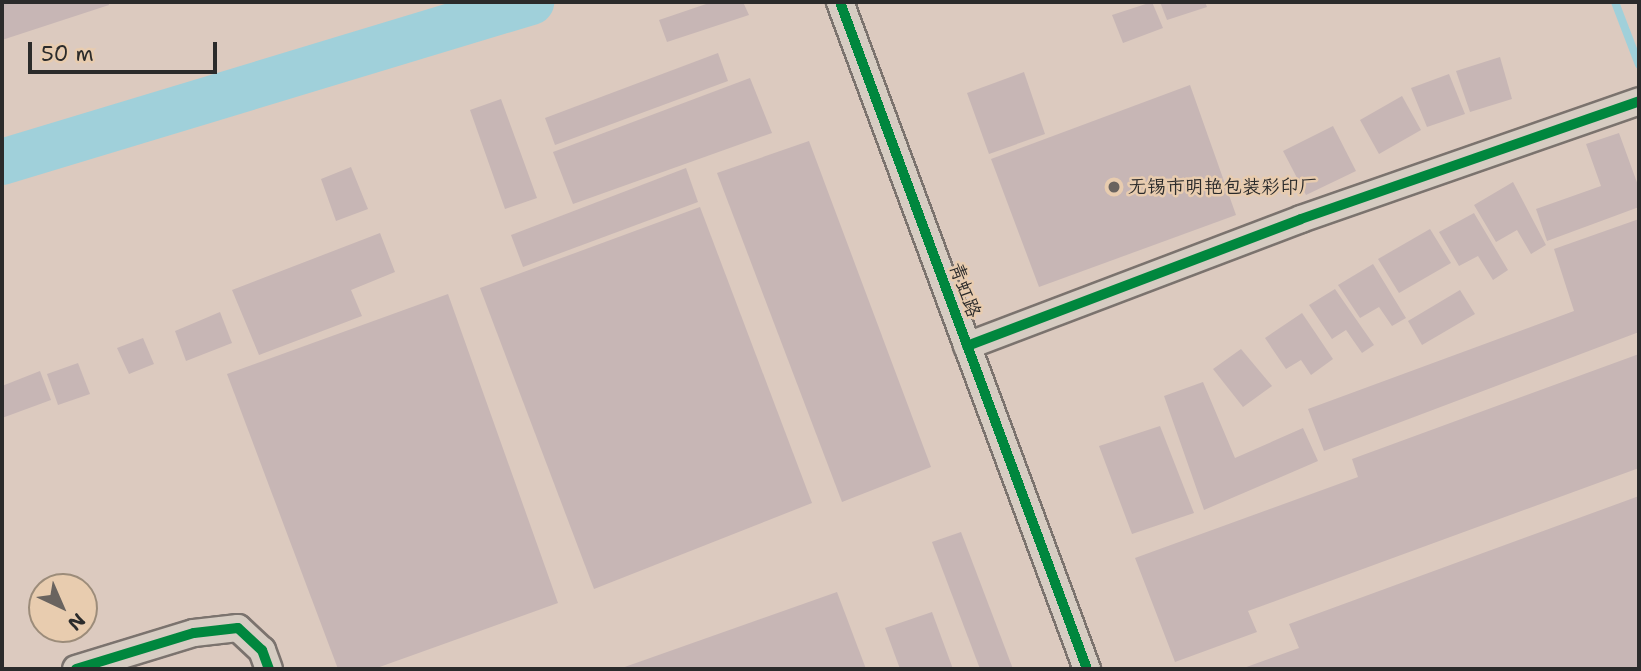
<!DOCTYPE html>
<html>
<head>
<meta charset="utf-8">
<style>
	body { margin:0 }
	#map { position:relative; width:1641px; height:671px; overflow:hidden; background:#dccabf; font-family:"Shantell Sans","LXGW WenKai TC",sans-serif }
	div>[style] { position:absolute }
	.stream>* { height:8px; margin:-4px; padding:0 4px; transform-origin:4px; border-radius:4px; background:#a0d0da }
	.river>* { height:46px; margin:-23px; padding:0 23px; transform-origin:23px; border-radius:23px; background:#a0d0da }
	.building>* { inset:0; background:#c7b6b5 }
	.roads { filter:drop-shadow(2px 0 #7b736e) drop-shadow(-2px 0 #7b736e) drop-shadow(0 2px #7b736e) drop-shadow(0 -2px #7b736e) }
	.minor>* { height:26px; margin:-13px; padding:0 13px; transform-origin:13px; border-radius:13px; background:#d6ccc2 }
	.cycleway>* { height:10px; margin:-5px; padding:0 5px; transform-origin:5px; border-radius:5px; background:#00873e }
	.dots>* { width:19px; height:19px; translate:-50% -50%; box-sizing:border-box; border:4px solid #e8ccaf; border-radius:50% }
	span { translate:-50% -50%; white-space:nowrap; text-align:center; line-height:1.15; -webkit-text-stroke:5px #e8ccaf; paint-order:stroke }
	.poi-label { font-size:19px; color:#2b2b2b }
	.left { translate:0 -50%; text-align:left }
	.street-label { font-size:19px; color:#2b2b2b }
	.frame { position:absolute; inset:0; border:4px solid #2b2b2b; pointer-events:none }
	.north { position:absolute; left:28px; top:573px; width:70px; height:70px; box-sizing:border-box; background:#e8ccaf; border:2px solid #9c8c7a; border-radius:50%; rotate:136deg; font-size:19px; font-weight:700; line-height:28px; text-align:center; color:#2b2b2b }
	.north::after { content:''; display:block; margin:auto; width:24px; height:32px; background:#69635f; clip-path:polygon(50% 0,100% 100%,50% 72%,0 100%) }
	.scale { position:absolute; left:28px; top:42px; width:189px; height:32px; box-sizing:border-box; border:4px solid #2b2b2b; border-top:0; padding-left:9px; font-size:21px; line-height:24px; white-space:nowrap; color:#2b2b2b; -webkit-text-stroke:5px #e8ccaf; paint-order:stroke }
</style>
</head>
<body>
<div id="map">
	<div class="stream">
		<div style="left:1615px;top:2px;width:67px;rotate:69.1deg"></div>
	</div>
	<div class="river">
		<div style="left:2px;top:162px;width:553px;rotate:-16.83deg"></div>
	</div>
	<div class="building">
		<div style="clip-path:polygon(2px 2px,108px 2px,109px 5px,2px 40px)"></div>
		<div style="clip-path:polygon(712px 2px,743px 2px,749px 15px,667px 42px,659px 20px)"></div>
		<div style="clip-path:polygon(1152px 2px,1163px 28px,1123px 43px,1112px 15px)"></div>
		<div style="clip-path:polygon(1160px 2px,1205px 2px,1207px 7px,1167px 20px)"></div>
		<div style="clip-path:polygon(718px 53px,728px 81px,555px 145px,545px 118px)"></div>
		<div style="clip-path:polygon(1500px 57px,1512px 99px,1470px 112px,1456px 71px)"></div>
		<div style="clip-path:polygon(1024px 72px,1045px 134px,989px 154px,967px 93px)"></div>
		<div style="clip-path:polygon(1449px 74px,1465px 114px,1427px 127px,1411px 88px)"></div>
		<div style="clip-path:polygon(750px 78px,772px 133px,573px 204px,553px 152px)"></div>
		<div style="clip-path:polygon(1190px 85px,1236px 215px,1039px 287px,991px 159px)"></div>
		<div style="clip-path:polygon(1402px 96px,1421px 130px,1379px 154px,1360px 120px)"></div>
		<div style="clip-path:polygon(501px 99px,537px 198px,505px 209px,470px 110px)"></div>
		<div style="clip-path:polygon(1333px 126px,1356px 171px,1306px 195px,1283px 151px)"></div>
		<div style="clip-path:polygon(1619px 133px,1639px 188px,1639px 207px,1547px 241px,1536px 209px,1601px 186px,1586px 144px)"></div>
		<div style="clip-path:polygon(809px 141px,931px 467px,842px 502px,717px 173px)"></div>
		<div style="clip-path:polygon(351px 167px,368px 209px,336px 221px,321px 179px)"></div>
		<div style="clip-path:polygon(686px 168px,698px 202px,523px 267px,511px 235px)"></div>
		<div style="clip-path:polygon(1513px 182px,1546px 245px,1531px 254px,1517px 230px,1496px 242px,1474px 205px)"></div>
		<div style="clip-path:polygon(700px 207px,812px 503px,594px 589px,480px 288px)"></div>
		<div style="clip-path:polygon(1474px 213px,1508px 270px,1493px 280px,1478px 256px,1459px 266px,1439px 232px)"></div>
		<div style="clip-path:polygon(1639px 219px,1639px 332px,1324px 451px,1308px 409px,1574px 311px,1554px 249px)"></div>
		<div style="clip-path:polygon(1430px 229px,1451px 263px,1399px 293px,1378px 259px)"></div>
		<div style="clip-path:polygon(380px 233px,395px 272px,351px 290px,362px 316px,259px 355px,232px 290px)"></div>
		<div style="clip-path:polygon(1373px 264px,1406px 318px,1392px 326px,1379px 307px,1360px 318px,1338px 285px)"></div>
		<div style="clip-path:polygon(1335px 289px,1374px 345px,1362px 353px,1346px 330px,1332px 339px,1309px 305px)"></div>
		<div style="clip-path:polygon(1460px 290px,1475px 314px,1422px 345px,1408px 321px)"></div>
		<div style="clip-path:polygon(448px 294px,558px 603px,374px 669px,338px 669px,227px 374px)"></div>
		<div style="clip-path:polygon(220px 312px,232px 343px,186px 361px,175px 331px)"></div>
		<div style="clip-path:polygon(1302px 313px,1333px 359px,1311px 375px,1301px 360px,1286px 369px,1265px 338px)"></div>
		<div style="clip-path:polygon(143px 338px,154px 364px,129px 374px,117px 348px)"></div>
		<div style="clip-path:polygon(1241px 349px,1272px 386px,1243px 407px,1213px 369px)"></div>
		<div style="clip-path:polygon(1639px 354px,1639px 468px,1248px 611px,1257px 632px,1175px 662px,1135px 558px,1358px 477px,1352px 459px)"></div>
		<div style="clip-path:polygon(78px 363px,90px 394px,58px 405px,47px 374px)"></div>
		<div style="clip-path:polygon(40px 371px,51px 400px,2px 418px,2px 386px)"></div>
		<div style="clip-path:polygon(1203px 382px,1235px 458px,1303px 428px,1318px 461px,1204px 510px,1164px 396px)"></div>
		<div style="clip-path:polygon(1160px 426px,1194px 513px,1132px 534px,1099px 446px)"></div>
		<div style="clip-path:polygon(1639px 496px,1639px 669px,1241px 669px,1299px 648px,1289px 624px)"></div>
		<div style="clip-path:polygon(961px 532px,1013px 669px,980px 669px,932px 542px)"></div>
		<div style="clip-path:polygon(837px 592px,866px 669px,619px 669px)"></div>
		<div style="clip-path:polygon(932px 612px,953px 669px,900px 669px,885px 628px)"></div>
	</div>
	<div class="roads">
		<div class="minor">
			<div style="left:840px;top:2px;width:711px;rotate:69.68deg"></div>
			<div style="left:967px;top:346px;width:357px;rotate:-20.8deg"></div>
			<div style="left:1301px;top:219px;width:358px;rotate:-19.2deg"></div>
			<div style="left:76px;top:669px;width:123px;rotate:-17deg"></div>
			<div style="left:194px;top:633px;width:44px;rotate:-6.5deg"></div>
			<div style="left:238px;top:628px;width:33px;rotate:43deg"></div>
			<div style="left:262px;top:650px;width:20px;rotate:70deg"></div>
		</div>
	</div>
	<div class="cycleway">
		<div style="left:840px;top:2px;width:711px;rotate:69.68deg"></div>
		<div style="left:967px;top:346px;width:357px;rotate:-20.8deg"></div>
		<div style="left:1301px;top:219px;width:358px;rotate:-19.2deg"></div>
		<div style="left:76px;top:669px;width:123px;rotate:-17deg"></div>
		<div style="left:194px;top:633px;width:44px;rotate:-6.5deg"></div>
		<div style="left:238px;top:628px;width:33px;rotate:43deg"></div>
		<div style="left:262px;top:650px;width:20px;rotate:70deg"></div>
	</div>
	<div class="dots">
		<div style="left:1114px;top:187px;background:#69635f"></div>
	</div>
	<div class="poi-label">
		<span class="left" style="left:1128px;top:187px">无锡市明艳包装彩印厂</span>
	</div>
	<div class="street-label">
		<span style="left:965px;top:290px;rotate:70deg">青虹路</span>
	</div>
	<div class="frame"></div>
	<div class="north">N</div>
	<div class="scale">50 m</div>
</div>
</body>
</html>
